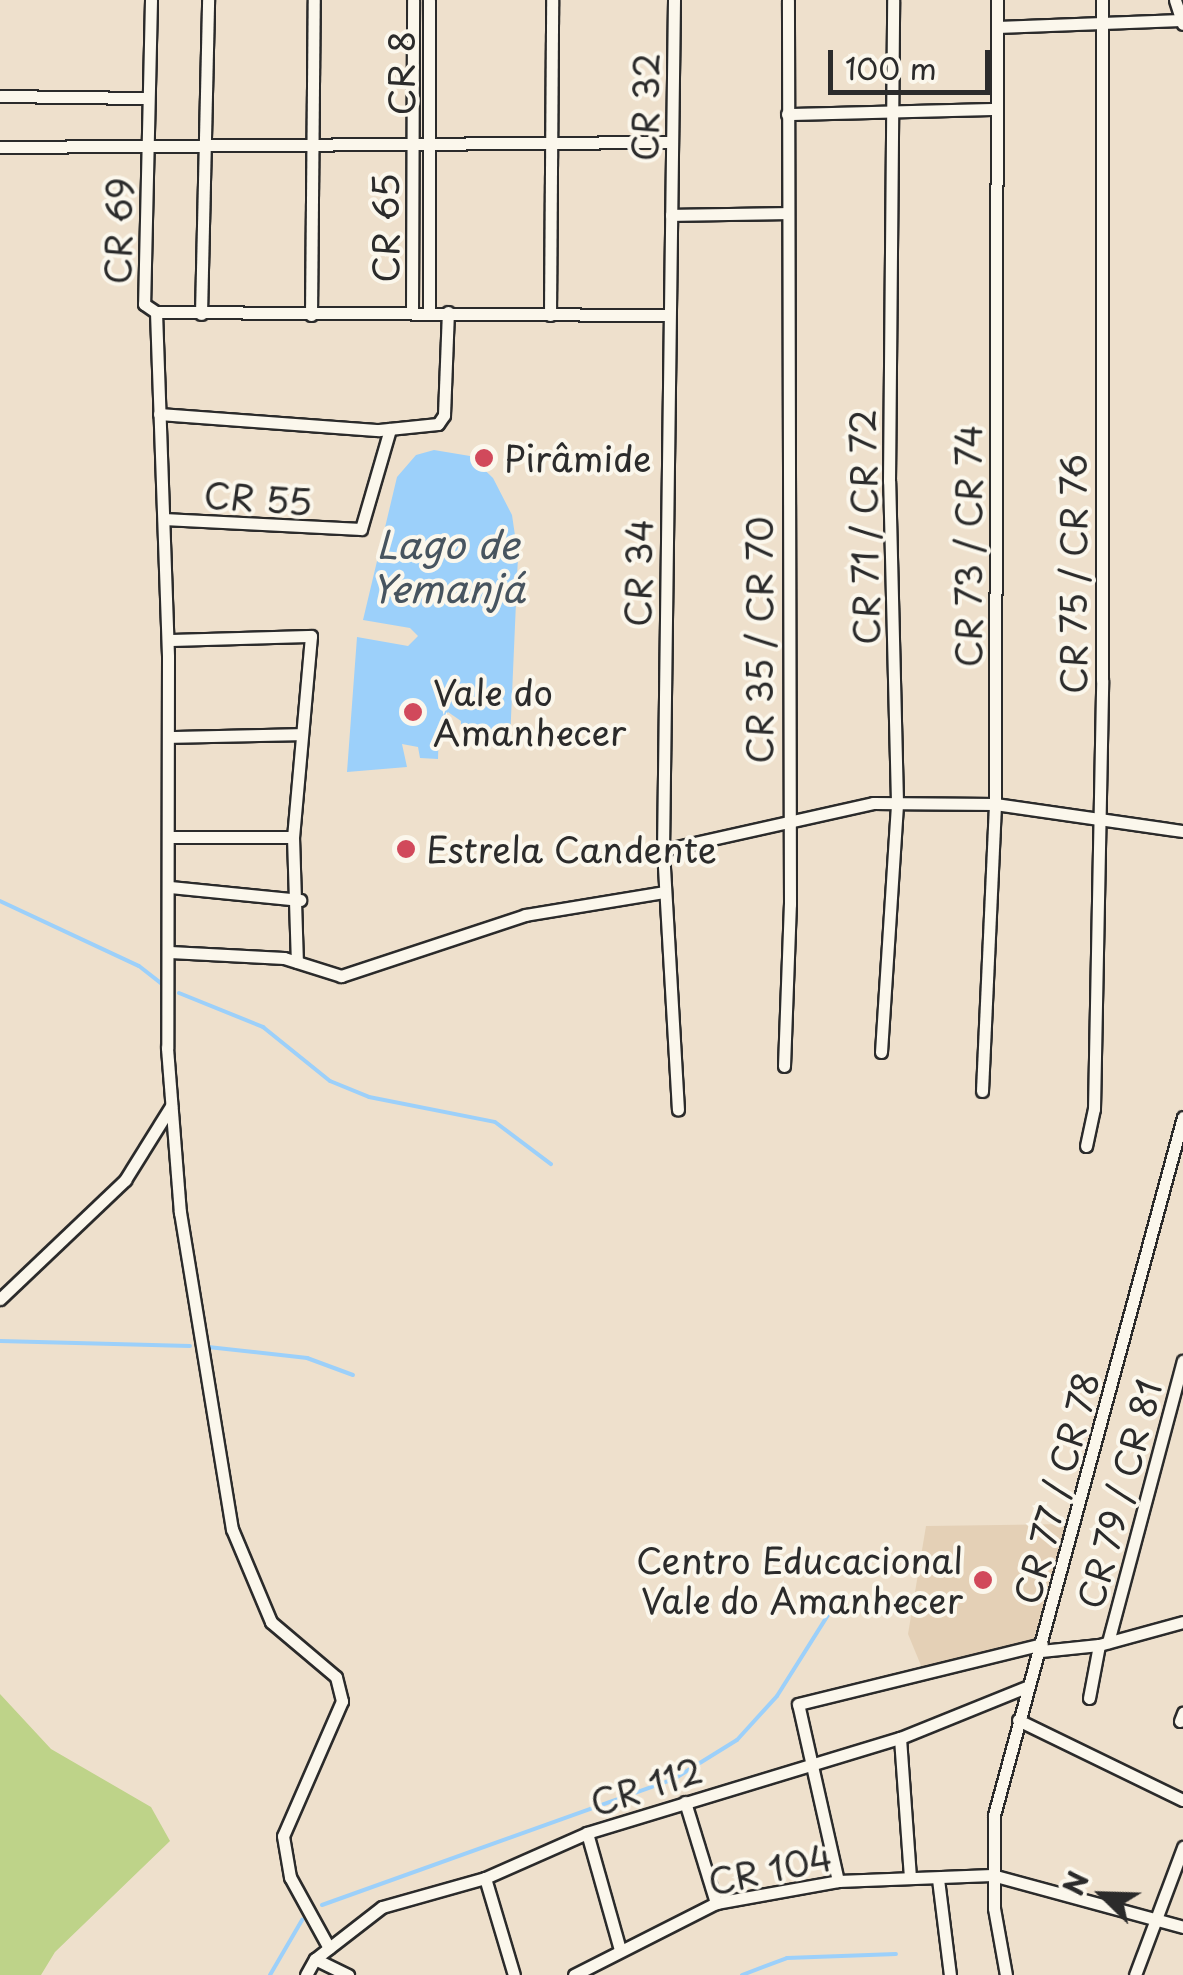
<!DOCTYPE html>
<html>
<head>
<meta charset="utf-8">
<style>
	body { margin:0 }
	#map { position:relative; width:1183px; height:1975px; overflow:hidden; background:#eee0cc; font-family:"Playpen Sans",sans-serif }
	div>[style] { position:absolute }
	.built>* { inset:0; background:#e4d0b6 }
	.green>* { inset:0; background:#bed389 }
	.water>* { inset:0; background:#9cd0fa }
	.stream>* { height:4px; margin:-2px; padding:0 2px; transform-origin:2px; border-radius:2px; background:#9cd0fa }
	.roads { filter:drop-shadow(2px 0 #2b2b2b) drop-shadow(-2px 0 #2b2b2b) drop-shadow(0 2px #2b2b2b) drop-shadow(0 -2px #2b2b2b) }
	.minor>* { height:11px; margin:-5.5px; padding:0 5.5px; transform-origin:5.5px; border-radius:5.5px; background:#fbf7ec }
	.dots>* { width:28px; height:28px; translate:-50% -50%; box-sizing:border-box; border:5px solid #fbf7ec; border-radius:50% }
	span { translate:-50% -50%; white-space:nowrap; text-align:center; line-height:1.15; -webkit-text-stroke:8px #fbf7ec; paint-order:stroke }
	.street-label { font-size:35px; color:#2b2b2b }
	.poi-label { font-size:35px; color:#2b2b2b }
	.left { translate:0 -50%; text-align:left }
	.right { translate:-100% -50%; text-align:right }
	.water-label { font-size:38px; color:#47545f; font-style:italic }
	.north { position:absolute; left:1053px; top:1845px; width:100px; height:100px; -webkit-text-stroke:8px #fbf7ec; paint-order:stroke; rotate:293deg; font-size:28px; font-weight:700; line-height:40px; text-align:center; color:#2b2b2b }
	.north::after { content:''; display:block; margin:auto; width:35px; height:45px; background:#2b2b2b; clip-path:polygon(50% 0,100% 100%,50% 72%,0 100%) }
	.scale { position:absolute; left:828px; top:50px; width:162px; height:45px; box-sizing:border-box; border:5px solid #2b2b2b; border-top:0; padding-left:12px; font-size:30px; line-height:35px; white-space:nowrap; color:#2b2b2b; -webkit-text-stroke:8px #fbf7ec; paint-order:stroke }
</style>
</head>
<body>
<div id="map">
	<div class="built">
		<div style="clip-path:polygon(1066px 1524px,1034px 1639px,922px 1668px,908px 1634px,926px 1526px)"></div>
	</div>
	<div class="green">
		<div style="clip-path:polygon(0 1694px,51px 1749px,151px 1807px,170px 1841px,55px 1952px,41px 1975px,0 1975px)"></div>
	</div>
	<div class="water">
		<div style="clip-path:polygon(434px 450px,470px 456px,493px 478px,512px 515px,518px 556px,510px 741px,461px 743px,461px 721px,448px 712px,439px 724px,438px 759px,420px 758px,418px 747px,402px 744px,407px 767px,347px 772px,357px 637px,408px 646px,418px 636px,410px 628px,363px 620px,397px 477px,416px 455px)"></div>
	</div>
	<div class="stream">
		<div style="left:0;top:901px;width:153px;rotate:25.1deg"></div>
		<div style="left:139px;top:966px;width:29px;rotate:38deg"></div>
		<div style="left:179px;top:993px;width:91px;rotate:22deg"></div>
		<div style="left:263px;top:1027px;width:86px;rotate:38.9deg"></div>
		<div style="left:330px;top:1081px;width:42px;rotate:22.3deg"></div>
		<div style="left:369px;top:1097px;width:128px;rotate:11.2deg"></div>
		<div style="left:495px;top:1122px;width:70px;rotate:36.9deg"></div>
		<div style="left:0;top:1341px;width:190px;rotate:1.5deg"></div>
		<div style="left:208px;top:1347px;width:100px;rotate:6.3deg"></div>
		<div style="left:307px;top:1358px;width:49px;rotate:20.3deg"></div>
		<div style="left:322px;top:1905px;width:374px;rotate:-19.7deg"></div>
		<div style="left:674px;top:1779px;width:74px;rotate:-31.8deg"></div>
		<div style="left:737px;top:1740px;width:59px;rotate:-47.7deg"></div>
		<div style="left:777px;top:1696px;width:105px;rotate:-57.8deg"></div>
		<div style="left:270px;top:1975px;width:64px;rotate:-59.8deg"></div>
		<div style="left:742px;top:1975px;width:48px;rotate:-20.7deg"></div>
		<div style="left:787px;top:1958px;width:109px;rotate:-2.1deg"></div>
	</div>
	<div class="roads">
		<div class="minor">
			<div style="left:151px;top:0;width:304px;rotate:91.3deg"></div>
			<div style="left:144px;top:304px;width:14px;rotate:34deg"></div>
			<div style="left:674px;top:0;width:850px;rotate:90.74deg"></div>
			<div style="left:663px;top:850px;width:260px;rotate:86.7deg"></div>
			<div style="left:1175px;top:0;width:25px;rotate:72deg"></div>
			<div style="left:997px;top:27px;width:184px;rotate:-2.2deg"></div>
			<div style="left:0;top:96px;width:148px;rotate:0.8deg"></div>
			<div style="left:787px;top:114px;width:209px;rotate:-1.4deg"></div>
			<div style="left:0;top:147px;width:672px;rotate:-0.43deg"></div>
			<div style="left:671px;top:215px;width:115px;rotate:-1deg"></div>
			<div style="left:156px;top:312px;width:345px;rotate:88deg"></div>
			<div style="left:168px;top:657px;width:391px;rotate:90.1deg"></div>
			<div style="left:167px;top:1048px;width:165px;rotate:85.5deg"></div>
			<div style="left:180px;top:1212px;width:321px;rotate:80.7deg"></div>
			<div style="left:232px;top:1529px;width:101px;rotate:67.2deg"></div>
			<div style="left:271px;top:1622px;width:85px;rotate:40.2deg"></div>
			<div style="left:336px;top:1677px;width:25px;rotate:76deg"></div>
			<div style="left:342px;top:1701px;width:147px;rotate:113.6deg"></div>
			<div style="left:283px;top:1836px;width:42px;rotate:80.3deg"></div>
			<div style="left:290px;top:1877px;width:81px;rotate:61.2deg"></div>
			<div style="left:156px;top:312px;width:512px;rotate:0.34deg"></div>
			<div style="left:429px;top:312px;width:312px;rotate:-90deg"></div>
			<div style="left:412px;top:313px;width:313px;rotate:-89.8deg"></div>
			<div style="left:201px;top:314px;width:314px;rotate:-88.7deg"></div>
			<div style="left:311px;top:315px;width:315px;rotate:-89.5deg"></div>
			<div style="left:550px;top:315px;width:315px;rotate:-89.6deg"></div>
			<div style="left:159px;top:414px;width:221px;rotate:4.2deg"></div>
			<div style="left:379px;top:430px;width:59px;rotate:-5.8deg"></div>
			<div style="left:438px;top:424px;width:11px;rotate:-56deg"></div>
			<div style="left:444px;top:415px;width:103px;rotate:-87.8deg"></div>
			<div style="left:164px;top:519px;width:197px;rotate:2.9deg"></div>
			<div style="left:361px;top:529px;width:104px;rotate:-73.8deg"></div>
			<div style="left:168px;top:640px;width:143px;rotate:-1.6deg"></div>
			<div style="left:311px;top:636px;width:202px;rotate:95.1deg"></div>
			<div style="left:293px;top:837px;width:125px;rotate:88.2deg"></div>
			<div style="left:169px;top:737px;width:132px;rotate:-1.3deg"></div>
			<div style="left:169px;top:837px;width:124px"></div>
			<div style="left:663px;top:850px;width:215px;rotate:-12.6deg"></div>
			<div style="left:873px;top:803px;width:122px;rotate:0.5deg"></div>
			<div style="left:995px;top:804px;width:190px;rotate:8.2deg"></div>
			<div style="left:170px;top:887px;width:131px;rotate:5.7deg"></div>
			<div style="left:170px;top:952px;width:114px;rotate:3deg"></div>
			<div style="left:284px;top:958px;width:60px;rotate:17.5deg"></div>
			<div style="left:341px;top:976px;width:194px;rotate:-18.3deg"></div>
			<div style="left:525px;top:915px;width:141px;rotate:-9.4deg"></div>
			<div style="left:881px;top:1052px;width:251px;rotate:-86.3deg"></div>
			<div style="left:897px;top:802px;width:321px;rotate:-91.4deg"></div>
			<div style="left:889px;top:481px;width:481px;rotate:-89.5deg"></div>
			<div style="left:784px;top:1066px;width:162px;rotate:-87.9deg"></div>
			<div style="left:790px;top:904px;width:904px;rotate:-90.13deg"></div>
			<div style="left:982px;top:1091px;width:287px;rotate:-87.4deg"></div>
			<div style="left:995px;top:804px;width:804px;rotate:-89.86deg"></div>
			<div style="left:1086px;top:1146px;width:38px;rotate:-78deg"></div>
			<div style="left:1094px;top:1109px;width:429px;rotate:-88.9deg"></div>
			<div style="left:1102px;top:680px;width:680px;rotate:-90deg"></div>
			<div style="left:0;top:1299px;width:173px;rotate:-43.6deg"></div>
			<div style="left:125px;top:1180px;width:87px;rotate:-58.1deg"></div>
			<div style="left:1108px;top:1642px;width:291px;rotate:-75.1deg"></div>
			<div style="left:1041px;top:1651px;width:58px;rotate:-5.9deg"></div>
			<div style="left:1099px;top:1645px;width:87px;rotate:-15.3deg"></div>
			<div style="left:1089px;top:1698px;width:54px;rotate:-79.3deg"></div>
			<div style="left:1018px;top:1720px;width:183px;rotate:25.9deg"></div>
			<div style="left:1180px;top:1721px;width:9px;rotate:-69deg"></div>
			<div style="left:900px;top:1738px;width:139px;rotate:85.9deg"></div>
			<div style="left:685px;top:1802px;width:106px;rotate:72.9deg"></div>
			<div style="left:587px;top:1833px;width:122px;rotate:74.2deg"></div>
			<div style="left:485px;top:1878px;width:101px;rotate:73.4deg"></div>
			<div style="left:938px;top:1879px;width:97px;rotate:82.9deg"></div>
			<div style="left:838px;top:1881px;width:181px;rotate:-102.7deg"></div>
			<div style="left:798px;top:1704px;width:251px;rotate:-13.8deg"></div>
			<div style="left:315px;top:1959px;width:37px;rotate:26deg"></div>
			<div style="left:306px;top:1975px;width:18px;rotate:-61deg"></div>
			<div style="left:315px;top:1959px;width:85px;rotate:-37.8deg"></div>
			<div style="left:382px;top:1907px;width:107px;rotate:-15.7deg"></div>
			<div style="left:485px;top:1878px;width:111px;rotate:-23.8deg"></div>
			<div style="left:587px;top:1833px;width:327px;rotate:-16.9deg"></div>
			<div style="left:900px;top:1738px;width:136px;rotate:-22deg"></div>
			<div style="left:574px;top:1975px;width:159px;rotate:-26.9deg"></div>
			<div style="left:716px;top:1903px;width:124px;rotate:-10.2deg"></div>
			<div style="left:838px;top:1881px;width:154px;rotate:-2.2deg"></div>
			<div style="left:992px;top:1875px;width:198px;rotate:15.2deg"></div>
			<div style="left:1006px;top:1975px;width:68px;rotate:-100.2deg"></div>
			<div style="left:994px;top:1908px;width:93px;rotate:-90deg"></div>
			<div style="left:994px;top:1815px;width:723px;rotate:-74.85deg"></div>
			<div style="left:1135px;top:1975px;width:137px;rotate:-69.4deg"></div>
		</div>
	</div>
	<div class="dots">
		<div style="left:484px;top:458px;background:#d1495b"></div>
		<div style="left:413px;top:712px;background:#d1495b"></div>
		<div style="left:406px;top:849px;background:#d1495b"></div>
		<div style="left:983px;top:1580px;background:#d1495b"></div>
	</div>
	<div class="street-label">
		<span style="left:401px;top:73px;rotate:-90deg">CR 8</span>
		<span style="left:645px;top:107px;rotate:-89deg">CR 32</span>
		<span style="left:385px;top:228px;rotate:-90deg">CR 65</span>
		<span style="left:118px;top:231px;rotate:-89deg">CR 69</span>
		<span style="left:258px;top:498px;rotate:4deg">CR 55</span>
		<span style="left:864px;top:527px;rotate:-91deg">CR 71 / CR 72</span>
		<span style="left:968px;top:546px;rotate:-90deg">CR 73 / CR 74</span>
		<span style="left:638px;top:573px;rotate:-89deg">CR 34</span>
		<span style="left:1073px;top:574px;rotate:-90deg">CR 75 / CR 76</span>
		<span style="left:759px;top:640px;rotate:-90deg">CR 35 / CR 70</span>
		<span style="left:1056px;top:1488px;rotate:-75deg">CR 77 / CR 78</span>
		<span style="left:1119px;top:1494px;rotate:-75deg">CR 79 / CR 81</span>
		<span style="left:646px;top:1786px;rotate:-18deg">CR 112</span>
		<span style="left:770px;top:1869px;rotate:-12deg">CR 104</span>
	</div>
	<div class="poi-label">
		<span class="left" style="left:504px;top:458px">Pirâmide</span>
		<span class="left" style="left:433px;top:712px">Vale do<br>Amanhecer</span>
		<span class="left" style="left:426px;top:849px">Estrela Candente</span>
		<span class="right" style="left:963px;top:1580px">Centro Educacional<br>Vale do Amanhecer</span>
	</div>
	<div class="water-label">
		<span style="left:448px;top:566px">Lago de<br>Yemanjá</span>
	</div>
	<div class="north">N</div>
	<div class="scale">100 m</div>
</div>
</body>
</html>
